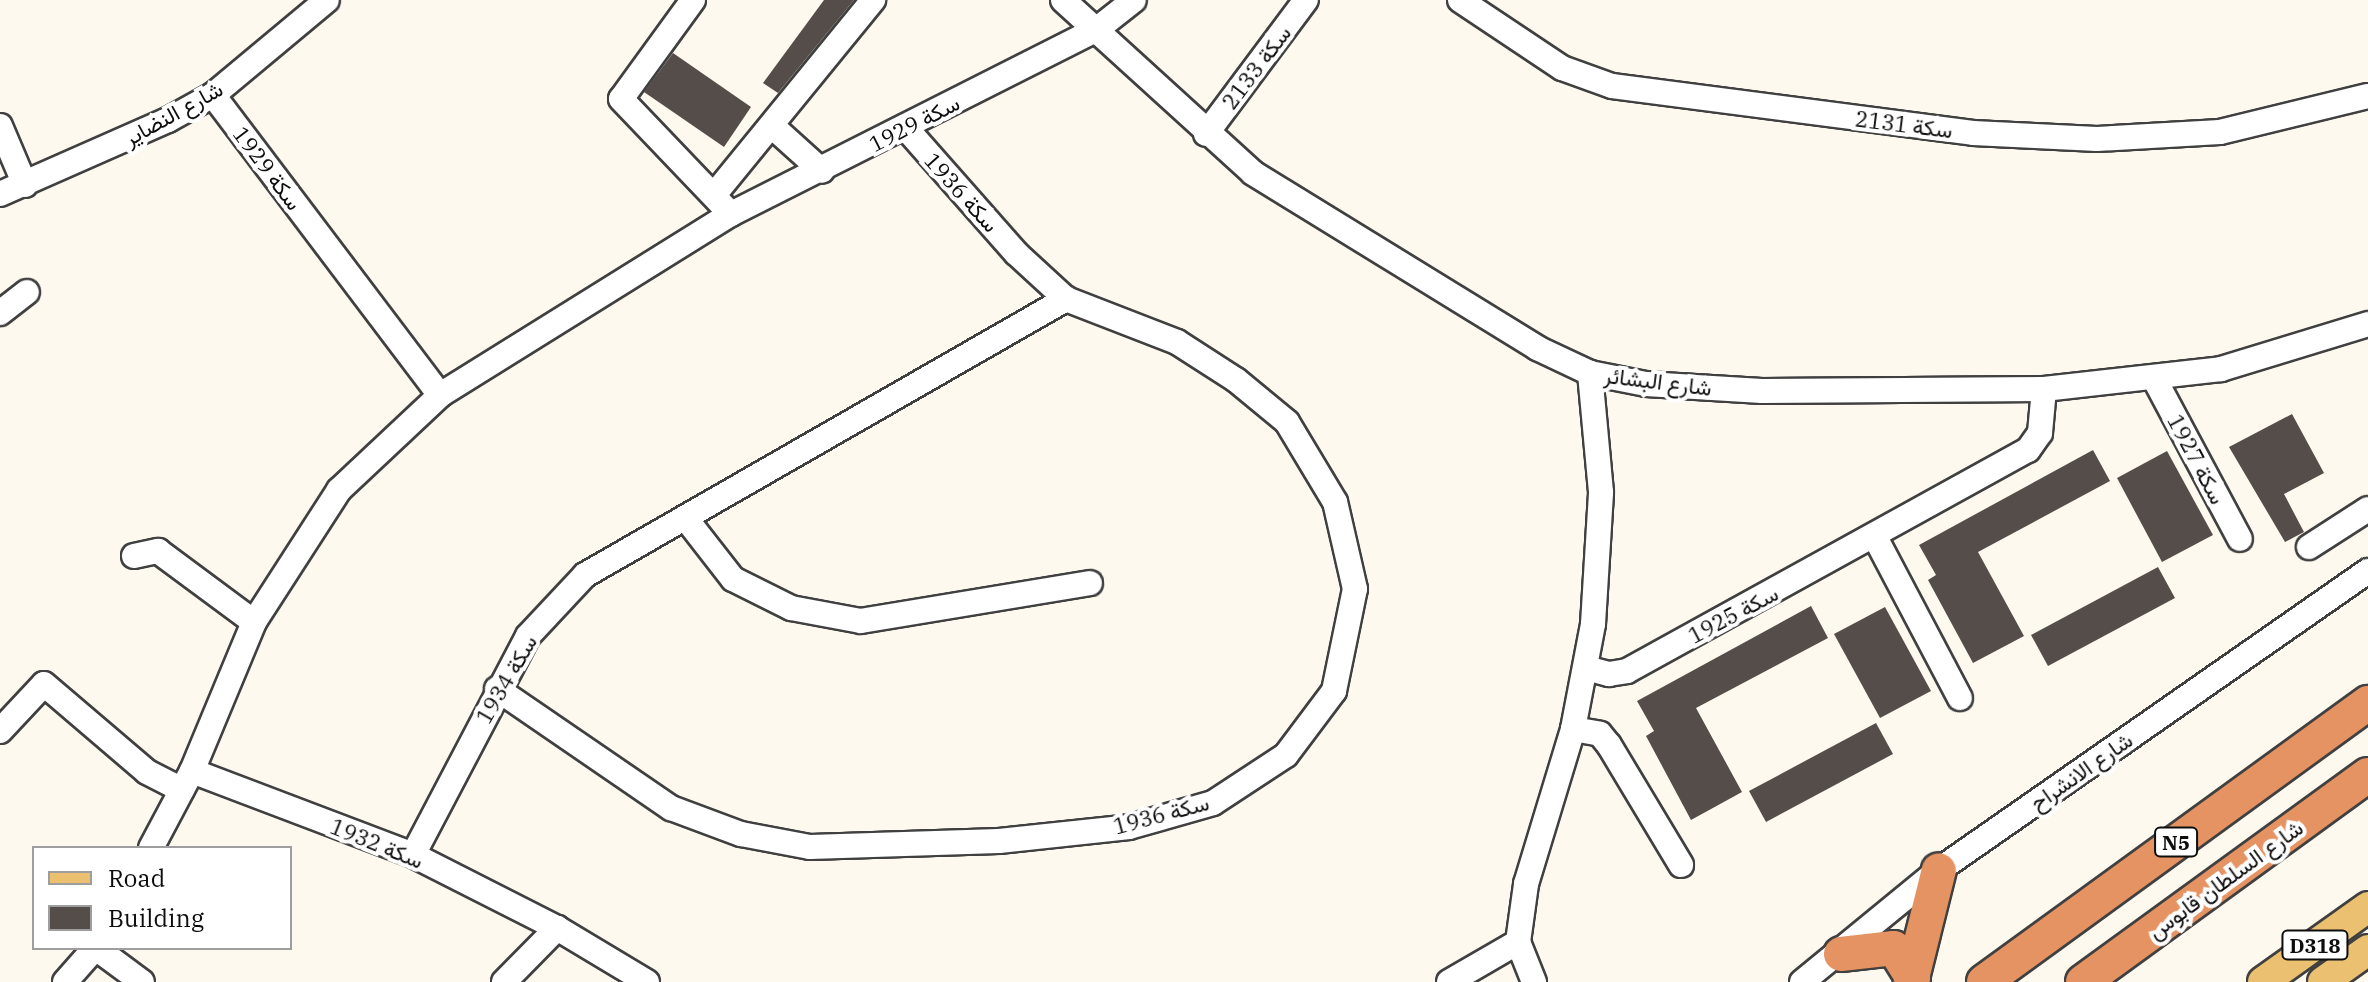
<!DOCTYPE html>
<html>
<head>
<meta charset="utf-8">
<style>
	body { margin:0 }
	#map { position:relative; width:2368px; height:982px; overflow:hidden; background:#fdf9ef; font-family:"IBM Plex Serif",Vazirmatn,serif }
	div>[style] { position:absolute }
	.building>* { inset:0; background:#554d4a }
	.roads { filter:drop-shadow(2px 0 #404040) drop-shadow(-2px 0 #404040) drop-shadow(0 2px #404040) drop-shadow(0 -2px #404040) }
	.minor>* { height:24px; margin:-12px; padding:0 12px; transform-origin:12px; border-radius:12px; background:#fff }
	.major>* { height:30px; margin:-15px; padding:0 15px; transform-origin:15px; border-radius:15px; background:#ebc171 }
	.highway>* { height:34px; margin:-17px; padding:0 17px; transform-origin:17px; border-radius:17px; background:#e69364 }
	span { translate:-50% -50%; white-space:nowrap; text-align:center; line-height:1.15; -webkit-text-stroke:8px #fff; paint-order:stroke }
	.shield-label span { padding:2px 6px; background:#fff; border:2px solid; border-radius:6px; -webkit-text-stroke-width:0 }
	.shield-label { font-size:20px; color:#0d0d0d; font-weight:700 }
	.street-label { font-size:22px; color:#0d0d0d }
	.legend { position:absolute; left:32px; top:846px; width:260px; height:104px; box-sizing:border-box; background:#fff; border:2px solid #9e9e9e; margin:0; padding:10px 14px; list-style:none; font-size:24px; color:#0d0d0d }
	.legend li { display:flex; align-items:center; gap:16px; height:40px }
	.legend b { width:40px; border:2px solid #9e9e9e }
</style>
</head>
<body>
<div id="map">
	<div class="building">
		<div style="clip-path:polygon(824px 0,854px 0,778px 93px,763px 83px)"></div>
		<div style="clip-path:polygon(673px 53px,751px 107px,724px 147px,644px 92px)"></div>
		<div style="clip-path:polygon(2292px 414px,2324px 473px,2284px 494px,2304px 532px,2285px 542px,2229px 447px)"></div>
		<div style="clip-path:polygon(2093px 450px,2110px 481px,1978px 552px,2024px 636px,1973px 663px,1928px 580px,1936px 575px,1919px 545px)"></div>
		<div style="clip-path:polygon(2167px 451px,2213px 535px,2162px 562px,2117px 478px)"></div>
		<div style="clip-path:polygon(2158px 567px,2175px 598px,2048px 666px,2031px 635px)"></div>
		<div style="clip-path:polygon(1811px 606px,1828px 638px,1696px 708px,1742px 792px,1691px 820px,1646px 736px,1654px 731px,1637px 701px)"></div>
		<div style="clip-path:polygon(1885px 607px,1931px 691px,1880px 718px,1834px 634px)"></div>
		<div style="clip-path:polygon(1876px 723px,1893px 754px,1766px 822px,1749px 791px)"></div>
	</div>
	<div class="roads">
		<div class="minor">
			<div style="left:693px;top:0;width:122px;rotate:126deg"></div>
			<div style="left:621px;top:99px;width:159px;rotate:46.3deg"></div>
			<div style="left:1063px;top:0;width:257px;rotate:42.3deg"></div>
			<div style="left:1253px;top:173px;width:334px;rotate:31.6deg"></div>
			<div style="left:1537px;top:348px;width:59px;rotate:25.3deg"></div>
			<div style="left:1590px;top:373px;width:57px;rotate:11.1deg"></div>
			<div style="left:1646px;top:384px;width:116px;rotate:3.5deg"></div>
			<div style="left:1762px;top:391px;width:282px;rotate:-0.4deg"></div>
			<div style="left:2044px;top:389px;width:178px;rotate:-6.4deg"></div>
			<div style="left:2221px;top:369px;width:154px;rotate:-17deg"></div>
			<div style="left:1460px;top:0;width:123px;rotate:33.7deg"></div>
			<div style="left:1562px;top:68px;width:53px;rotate:19.8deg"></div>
			<div style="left:1612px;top:86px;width:364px;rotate:7.4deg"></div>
			<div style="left:1973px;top:133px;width:124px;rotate:2.8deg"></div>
			<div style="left:2097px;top:139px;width:123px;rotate:-3.3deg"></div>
			<div style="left:2220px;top:132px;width:152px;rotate:-13.7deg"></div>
			<div style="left:213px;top:95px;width:376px;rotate:52.9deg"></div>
			<div style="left:0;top:126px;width:64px;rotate:67deg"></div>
			<div style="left:772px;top:126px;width:67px;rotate:42deg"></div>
			<div style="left:1206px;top:134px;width:167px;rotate:-53.3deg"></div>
			<div style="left:0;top:194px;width:184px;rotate:-23.8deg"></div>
			<div style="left:168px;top:120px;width:51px;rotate:-29.1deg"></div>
			<div style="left:213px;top:95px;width:148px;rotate:-39.8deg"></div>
			<div style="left:714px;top:195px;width:252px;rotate:-50.8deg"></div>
			<div style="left:0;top:313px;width:34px;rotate:-38deg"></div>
			<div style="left:2155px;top:380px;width:180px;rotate:61.9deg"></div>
			<div style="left:687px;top:520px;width:75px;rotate:52.1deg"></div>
			<div style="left:733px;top:579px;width:65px;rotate:26.6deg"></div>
			<div style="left:791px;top:608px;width:71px;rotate:10.5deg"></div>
			<div style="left:861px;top:621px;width:232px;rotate:-9.4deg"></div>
			<div style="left:1875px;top:537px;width:182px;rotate:62.2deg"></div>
			<div style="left:2309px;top:547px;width:70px;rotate:-32.8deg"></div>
			<div style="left:134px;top:556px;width:25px;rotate:-12deg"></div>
			<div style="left:158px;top:551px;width:119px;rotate:36.5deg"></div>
			<div style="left:1586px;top:668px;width:24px;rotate:15deg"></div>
			<div style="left:1609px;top:674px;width:18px;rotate:-9deg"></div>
			<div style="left:1627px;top:671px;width:458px;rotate:-28.9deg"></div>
			<div style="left:2028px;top:450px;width:21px;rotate:-55deg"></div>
			<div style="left:2040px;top:433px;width:44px;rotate:-84.8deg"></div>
			<div style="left:497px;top:689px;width:211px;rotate:34.4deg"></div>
			<div style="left:671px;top:808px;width:75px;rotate:20.4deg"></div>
			<div style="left:741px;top:834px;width:70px;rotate:10.7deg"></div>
			<div style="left:810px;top:847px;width:189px;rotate:-1.8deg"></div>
			<div style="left:999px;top:841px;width:131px;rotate:-6.1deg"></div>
			<div style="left:1129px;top:827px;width:87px;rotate:-15.9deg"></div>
			<div style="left:1213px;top:803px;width:87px;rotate:-33.3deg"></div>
			<div style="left:1286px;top:755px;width:80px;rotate:-53.1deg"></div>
			<div style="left:1334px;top:691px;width:104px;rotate:-78.4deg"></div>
			<div style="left:1355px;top:589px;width:89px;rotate:-102.9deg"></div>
			<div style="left:1335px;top:502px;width:93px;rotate:-121deg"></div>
			<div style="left:1287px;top:422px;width:66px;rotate:-140.5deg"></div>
			<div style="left:1236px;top:380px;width:70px;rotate:-147.2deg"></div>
			<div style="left:1177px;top:342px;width:119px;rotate:-158.8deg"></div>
			<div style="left:1066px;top:299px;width:68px;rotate:-137.4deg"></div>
			<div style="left:1016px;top:253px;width:168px;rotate:-131.4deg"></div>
			<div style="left:1573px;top:729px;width:27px;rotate:10deg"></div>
			<div style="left:1600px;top:734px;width:14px;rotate:51deg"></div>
			<div style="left:1609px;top:745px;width:140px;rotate:59deg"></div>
			<div style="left:0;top:731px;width:64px;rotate:-46.9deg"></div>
			<div style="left:44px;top:684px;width:135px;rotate:40.5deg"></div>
			<div style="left:147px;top:772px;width:39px;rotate:27deg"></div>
			<div style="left:192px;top:771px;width:236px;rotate:20.8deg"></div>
			<div style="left:413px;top:855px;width:161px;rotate:26.9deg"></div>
			<div style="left:557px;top:928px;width:105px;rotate:31deg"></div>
			<div style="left:151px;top:848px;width:87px;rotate:-62deg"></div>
			<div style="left:192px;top:771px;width:161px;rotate:-67.4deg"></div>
			<div style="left:254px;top:622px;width:157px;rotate:-57.2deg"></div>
			<div style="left:339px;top:490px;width:139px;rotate:-43.2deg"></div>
			<div style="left:440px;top:395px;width:343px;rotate:-31.9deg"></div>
			<div style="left:731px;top:214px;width:409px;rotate:-26.8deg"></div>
			<div style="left:1096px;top:30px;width:48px;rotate:-38.3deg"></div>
			<div style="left:413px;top:855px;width:247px;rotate:-62.3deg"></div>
			<div style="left:528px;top:636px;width:83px;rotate:-46.9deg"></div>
			<div style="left:585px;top:575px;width:555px;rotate:-29.85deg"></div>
			<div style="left:96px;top:948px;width:57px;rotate:36.5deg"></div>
			<div style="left:65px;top:982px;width:45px;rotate:-48.6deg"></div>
			<div style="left:504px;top:982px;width:76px;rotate:-45.5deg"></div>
			<div style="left:1449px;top:982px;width:80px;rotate:-30.1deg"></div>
			<div style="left:1534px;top:982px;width:43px;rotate:-111.8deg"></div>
			<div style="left:1518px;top:942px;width:59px;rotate:-82.1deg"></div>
			<div style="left:1526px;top:884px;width:162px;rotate:-73.1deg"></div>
			<div style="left:1573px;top:729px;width:107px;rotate:-79.2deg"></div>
			<div style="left:1593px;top:624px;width:132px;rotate:-86.5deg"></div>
			<div style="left:1601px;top:492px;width:120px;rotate:-95.3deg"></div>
			<div style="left:1802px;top:982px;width:177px;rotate:-39.3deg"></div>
			<div style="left:1939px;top:870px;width:523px;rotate:-34.88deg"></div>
		</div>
		<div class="major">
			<div style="left:2263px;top:982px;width:129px;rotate:-35.5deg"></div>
			<div style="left:2323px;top:982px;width:55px;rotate:-35.4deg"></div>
		</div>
		<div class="highway">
			<div style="left:1841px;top:954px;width:53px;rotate:-6.5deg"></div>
			<div style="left:1894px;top:948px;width:36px;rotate:58deg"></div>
			<div style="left:1911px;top:982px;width:115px;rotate:-76deg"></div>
			<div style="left:1984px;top:982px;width:475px;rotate:-36deg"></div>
			<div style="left:2083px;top:982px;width:352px;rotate:-36deg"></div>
		</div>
	</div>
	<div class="shield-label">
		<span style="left:2176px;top:842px">N5</span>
		<span style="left:2315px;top:945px">D318</span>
	</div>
	<div class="street-label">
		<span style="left:1256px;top:67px;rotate:-53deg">سكة 2133</span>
		<span style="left:173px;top:113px;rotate:-29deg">شارع النضاير</span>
		<span style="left:914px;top:123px;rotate:-27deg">سكة 1929</span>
		<span style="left:1904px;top:124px;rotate:7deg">سكة 2131</span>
		<span style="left:268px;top:168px;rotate:53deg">سكة 1929</span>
		<span style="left:962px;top:192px;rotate:48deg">سكة 1936</span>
		<span style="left:1658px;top:381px;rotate:7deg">شارع البشائر</span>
		<span style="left:2197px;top:459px;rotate:62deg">سكة 1927</span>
		<span style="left:1733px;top:614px;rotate:-28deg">سكة 1925</span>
		<span style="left:506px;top:679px;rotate:-60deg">سكة 1934</span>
		<span style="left:2081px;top:771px;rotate:-35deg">شارع الانشراح</span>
		<span style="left:1161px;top:814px;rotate:-15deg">سكة 1936</span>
		<span style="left:377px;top:843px;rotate:22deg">سكة 1932</span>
		<span style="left:2225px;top:879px;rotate:-36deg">شارع السلطان قابوس</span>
	</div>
	<ul class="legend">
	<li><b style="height:10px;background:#ebc171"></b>Road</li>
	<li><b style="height:22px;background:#554d4a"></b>Building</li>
	</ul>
</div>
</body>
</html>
